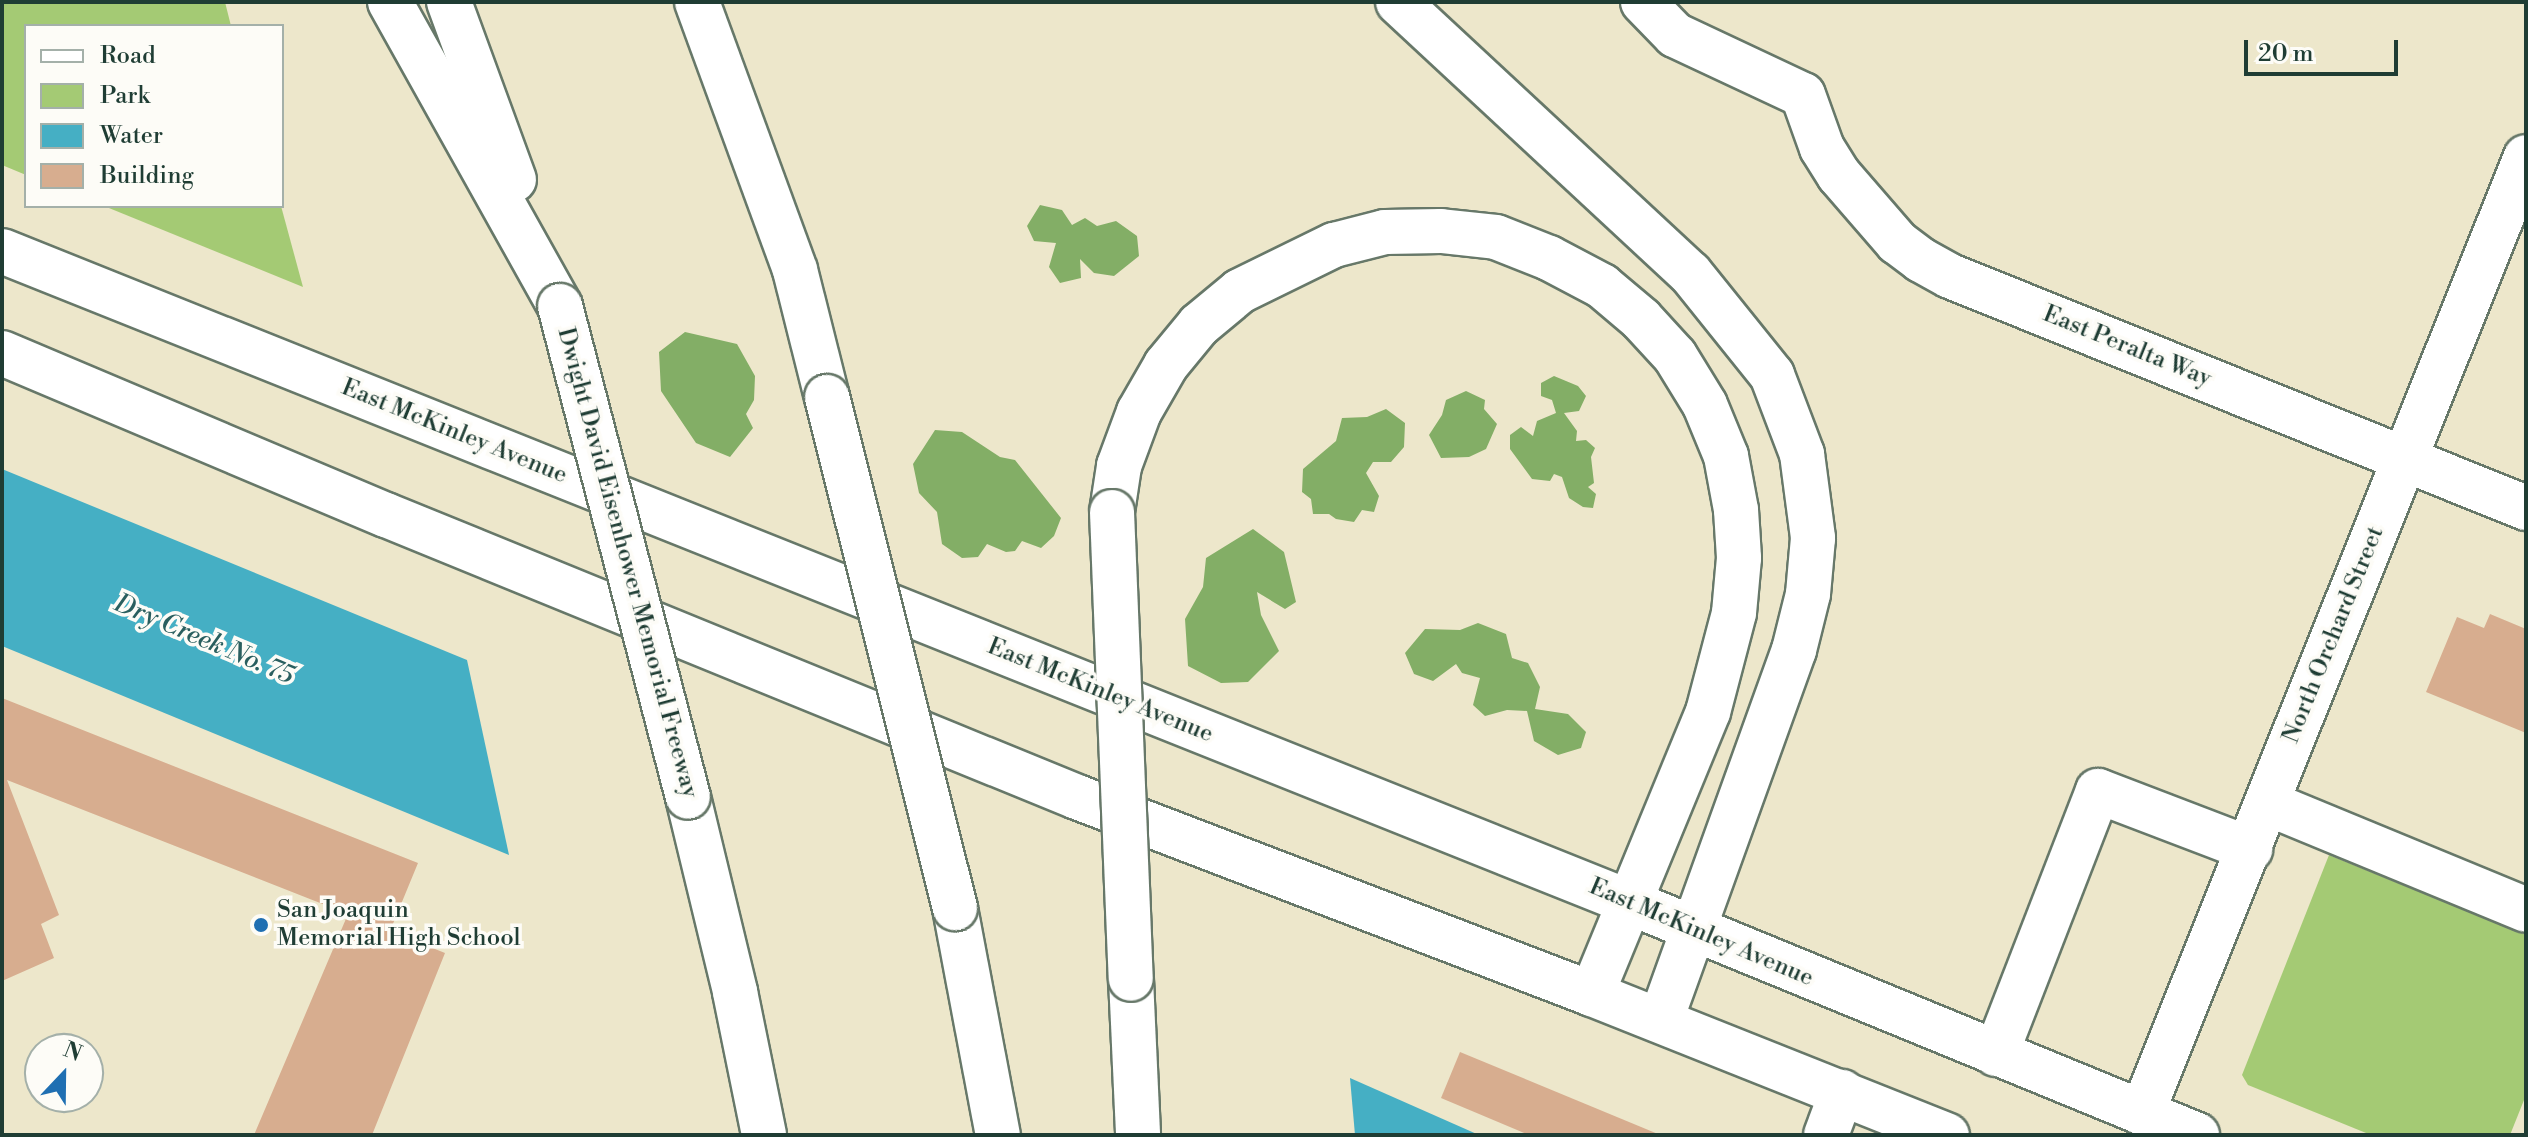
<!DOCTYPE html>
<html>
<head>
<meta charset="utf-8">
<style>
	body { margin:0 }
	#map { position:relative; width:2528px; height:1137px; overflow:hidden; background:#ede7cb; font-family:"Libre Bodoni",serif }
	div>[style] { position:absolute }
	.green>* { inset:0; background:#a4ca74 }
	.forest>* { inset:0; background:#83ae66 }
	.water>* { inset:0; background:#45afc4 }
	.building>* { inset:0; background:#d7ad8f }
	.roads { filter:drop-shadow(2px 0 #677869) drop-shadow(-2px 0 #677869) drop-shadow(0 2px #677869) drop-shadow(0 -2px #677869) }
	.minor>* { height:44px; margin:-22px; padding:0 22px; transform-origin:22px; border-radius:22px; background:#fff }
	.major>* { height:44px; margin:-22px; padding:0 22px; transform-origin:22px; border-radius:22px; background:#fff }
	.highway>* { height:44px; margin:-22px; padding:0 22px; transform-origin:22px; border-radius:22px; background:#fff }
	.bridges { filter:drop-shadow(2px 0 #677869) drop-shadow(-2px 0 #677869) drop-shadow(0 2px #677869) drop-shadow(0 -2px #677869) }
	.highway-bridge>* { height:44px; margin:-22px; padding:0 22px; transform-origin:22px; border-radius:22px; background:#fff }
	.dots>* { width:22px; height:22px; translate:-50% -50%; box-sizing:border-box; border:4px solid #fdfcf7; border-radius:50% }
	span { translate:-50% -50%; white-space:nowrap; text-align:center; line-height:1.15; -webkit-text-stroke:7px #fdfcf7; paint-order:stroke }
	.street-label { font-size:24px; color:#1f3d34 }
	.poi-label { font-size:24px; color:#1f3d34 }
	.left { translate:0 -50%; text-align:left }
	.water-label { font-size:26px; color:#2a5f5f; font-style:italic }
	.frame { position:absolute; inset:0; border:4px solid #1f3d34; pointer-events:none }
	.legend { position:absolute; left:24px; top:24px; width:260px; height:184px; box-sizing:border-box; background:#fdfcf7; border:2px solid #a4b0a9; margin:0; padding:10px 14px; list-style:none; font-size:24px; color:#1f3d34 }
	.legend li { display:flex; align-items:center; gap:16px; height:40px }
	.legend b { width:40px; border:2px solid #a4b0a9 }
	.north { position:absolute; left:24px; top:1033px; width:80px; height:80px; box-sizing:border-box; background:#fdfcf7; border:2px solid #a4b0a9; border-radius:50%; rotate:22deg; font-size:22px; font-weight:700; line-height:32px; text-align:center; color:#1f3d34 }
	.north::after { content:''; display:block; margin:auto; width:28px; height:36px; background:#1f6fb2; clip-path:polygon(50% 0,100% 100%,50% 72%,0 100%) }
	.scale { position:absolute; left:2244px; top:40px; width:154px; height:36px; box-sizing:border-box; border:4px solid #1f3d34; border-top:0; padding-left:10px; font-size:24px; line-height:28px; white-space:nowrap; color:#1f3d34; -webkit-text-stroke:6px #fdfcf7; paint-order:stroke }
</style>
</head>
<body>
<div id="map">
	<div class="green">
		<div style="clip-path:polygon(2px 2px,225px 2px,231px 26px,26px 26px,26px 175px,2px 165px)"></div>
		<div style="clip-path:polygon(104px 206px,281px 206px,303px 287px)"></div>
		<div style="clip-path:polygon(2329px 855px,2526px 935px,2526px 1095px,2510px 1135px,2371px 1135px,2248px 1085px,2242px 1075px)"></div>
	</div>
	<div class="forest">
		<div style="clip-path:polygon(1040px 205px,1062px 210px,1072px 225px,1085px 218px,1097px 226px,1116px 221px,1137px 236px,1139px 256px,1114px 276px,1094px 273px,1080px 259px,1081px 278px,1060px 283px,1049px 267px,1056px 243px,1034px 241px,1027px 226px)"></div>
		<div style="clip-path:polygon(685px 332px,737px 344px,755px 376px,754px 400px,746px 414px,753px 428px,730px 457px,696px 443px,661px 391px,659px 352px)"></div>
		<div style="clip-path:polygon(1554px 376px,1578px 386px,1586px 396px,1579px 411px,1564px 413px,1577px 431px,1576px 441px,1586px 440px,1595px 448px,1591px 457px,1594px 483px,1588px 487px,1596px 494px,1593px 508px,1583px 507px,1569px 498px,1562px 477px,1554px 474px,1550px 481px,1532px 479px,1510px 449px,1510px 435px,1521px 427px,1533px 436px,1537px 421px,1556px 413px,1552px 400px,1541px 396px,1541px 383px)"></div>
		<div style="clip-path:polygon(1466px 391px,1485px 400px,1484px 409px,1497px 424px,1486px 449px,1469px 457px,1441px 458px,1429px 435px,1442px 415px,1446px 400px)"></div>
		<div style="clip-path:polygon(1386px 409px,1405px 423px,1404px 447px,1391px 462px,1373px 462px,1366px 473px,1379px 496px,1374px 512px,1362px 510px,1354px 522px,1336px 519px,1329px 514px,1313px 514px,1311px 499px,1302px 492px,1303px 469px,1336px 441px,1342px 418px,1367px 417px)"></div>
		<div style="clip-path:polygon(935px 430px,962px 432px,1000px 457px,1015px 460px,1061px 518px,1054px 536px,1041px 548px,1022px 541px,1015px 551px,1006px 552px,987px 544px,978px 557px,962px 558px,942px 544px,937px 512px,919px 493px,913px 464px)"></div>
		<div style="clip-path:polygon(1253px 529px,1284px 552px,1296px 602px,1285px 609px,1257px 592px,1261px 615px,1279px 651px,1248px 682px,1221px 683px,1188px 666px,1185px 619px,1203px 587px,1206px 558px)"></div>
		<div style="clip-path:polygon(1478px 623px,1506px 634px,1512px 658px,1528px 663px,1540px 687px,1535px 709px,1568px 714px,1586px 732px,1581px 748px,1558px 755px,1534px 741px,1527px 711px,1507px 710px,1485px 716px,1473px 705px,1480px 678px,1462px 673px,1456px 664px,1433px 681px,1414px 674px,1405px 653px,1425px 629px,1460px 630px)"></div>
	</div>
	<div class="water">
		<div style="clip-path:polygon(2px 469px,467px 660px,509px 855px,2px 646px)"></div>
		<div style="clip-path:polygon(1350px 1078px,1479px 1135px,1355px 1135px)"></div>
	</div>
	<div class="building">
		<div style="clip-path:polygon(2490px 614px,2526px 629px,2526px 733px,2426px 692px,2457px 617px,2484px 628px)"></div>
		<div style="clip-path:polygon(2px 698px,418px 863px,390px 931px,445px 953px,372px 1135px,254px 1135px,348px 914px,7px 780px,59px 915px,41px 924px,54px 958px,2px 981px)"></div>
		<div style="clip-path:polygon(1460px 1052px,1658px 1134px,1657px 1135px,1529px 1135px,1441px 1098px)"></div>
	</div>
	<div class="roads">
		<div class="minor">
			<div style="left:1643px;top:2px;width:46px;rotate:45.9deg"></div>
			<div style="left:1675px;top:35px;width:141px;rotate:25.1deg"></div>
			<div style="left:1803px;top:95px;width:56px;rotate:70.3deg"></div>
			<div style="left:1822px;top:148px;width:32px;rotate:58deg"></div>
			<div style="left:1839px;top:175px;width:89px;rotate:49.1deg"></div>
			<div style="left:1897px;top:242px;width:30px;rotate:37deg"></div>
			<div style="left:1921px;top:260px;width:33px;rotate:29deg"></div>
			<div style="left:1950px;top:276px;width:621px;rotate:21.94deg"></div>
			<div style="left:2267px;top:803px;width:280px;rotate:22.4deg"></div>
			<div style="left:1996px;top:1054px;width:282px;rotate:-68.8deg"></div>
			<div style="left:2098px;top:791px;width:163px;rotate:20.9deg"></div>
			<div style="left:2142px;top:1113px;width:1030px;rotate:-68.12deg"></div>
			<div style="left:1826px;top:1135px;width:46px;rotate:-69.6deg"></div>
		</div>
		<div class="major">
			<div style="left:2px;top:251px;width:1752px;rotate:21.81deg"></div>
			<div style="left:1629px;top:902px;width:614px;rotate:22.3deg"></div>
			<div style="left:2px;top:353px;width:417px;rotate:22.9deg"></div>
			<div style="left:386px;top:515px;width:746px;rotate:22.2deg"></div>
			<div style="left:1077px;top:797px;width:551px;rotate:20.93deg"></div>
			<div style="left:1592px;top:994px;width:382px;rotate:21.7deg"></div>
		</div>
		<div class="highway">
			<div style="left:390px;top:2px;width:348px;rotate:60.8deg"></div>
			<div style="left:449px;top:2px;width:189px;rotate:69.9deg"></div>
			<div style="left:697px;top:2px;width:285px;rotate:69.9deg"></div>
			<div style="left:795px;top:270px;width:131px;rotate:75.9deg"></div>
			<div style="left:1398px;top:2px;width:398px;rotate:42.9deg"></div>
			<div style="left:1690px;top:273px;width:131px;rotate:51.2deg"></div>
			<div style="left:1772px;top:375px;width:85px;rotate:69.2deg"></div>
			<div style="left:1802px;top:454px;width:85px;rotate:82.5deg"></div>
			<div style="left:1813px;top:538px;width:56px;rotate:95.1deg"></div>
			<div style="left:1808px;top:594px;width:58px;rotate:104deg"></div>
			<div style="left:1794px;top:650px;width:393px;rotate:109.8deg"></div>
			<div style="left:1112px;top:512px;width:47px;rotate:-81.3deg"></div>
			<div style="left:1119px;top:466px;width:58px;rotate:-69.7deg"></div>
			<div style="left:1139px;top:412px;width:54px;rotate:-60.1deg"></div>
			<div style="left:1166px;top:365px;width:52px;rotate:-50.5deg"></div>
			<div style="left:1199px;top:325px;width:53px;rotate:-39.7deg"></div>
			<div style="left:1240px;top:291px;width:105px;rotate:-26.1deg"></div>
			<div style="left:1334px;top:245px;width:53px;rotate:-14.3deg"></div>
			<div style="left:1385px;top:232px;width:56px;rotate:-1deg"></div>
			<div style="left:1441px;top:231px;width:55px;rotate:6.2deg"></div>
			<div style="left:1496px;top:237px;width:57px;rotate:21.6deg"></div>
			<div style="left:1549px;top:258px;width:60px;rotate:27.8deg"></div>
			<div style="left:1602px;top:286px;width:51px;rotate:40.2deg"></div>
			<div style="left:1641px;top:319px;width:50px;rotate:47.4deg"></div>
			<div style="left:1675px;top:356px;width:57px;rotate:58.5deg"></div>
			<div style="left:1705px;top:405px;width:55px;rotate:67.6deg"></div>
			<div style="left:1726px;top:456px;width:55px;rotate:79.5deg"></div>
			<div style="left:1736px;top:510px;width:48px;rotate:86.4deg"></div>
			<div style="left:1739px;top:558px;width:55px;rotate:95.2deg"></div>
			<div style="left:1734px;top:613px;width:102px;rotate:104.7deg"></div>
			<div style="left:1708px;top:712px;width:305px;rotate:112.4deg"></div>
			<div style="left:688px;top:797px;width:201px;rotate:76.4deg"></div>
			<div style="left:735px;top:992px;width:146px;rotate:78.5deg"></div>
			<div style="left:955px;top:908px;width:231px;rotate:79.3deg"></div>
			<div style="left:1131px;top:979px;width:156px;rotate:87.4deg"></div>
		</div>
	</div>
	<div class="bridges">
		<div class="highway-bridge">
			<div style="left:560px;top:306px;width:507px;rotate:75.39deg"></div>
			<div style="left:827px;top:397px;width:527px;rotate:75.94deg"></div>
			<div style="left:1112px;top:512px;width:467px;rotate:87.7deg"></div>
		</div>
	</div>
	<div class="dots">
		<div style="left:261px;top:925px;background:#1f6fb2"></div>
	</div>
	<div class="street-label">
		<span style="left:2127px;top:347px;rotate:22deg">East Peralta Way</span>
		<span style="left:454px;top:432px;rotate:22deg">East McKinley Avenue</span>
		<span style="left:627px;top:563px;rotate:75deg">Dwight David Eisenhower Memorial Freeway</span>
		<span style="left:2334px;top:635px;rotate:-68deg">North Orchard Street</span>
		<span style="left:1100px;top:691px;rotate:22deg">East McKinley Avenue</span>
		<span style="left:1701px;top:933px;rotate:23deg">East McKinley Avenue</span>
	</div>
	<div class="poi-label">
		<span class="left" style="left:277px;top:925px">San Joaquin<br>Memorial High School</span>
	</div>
	<div class="water-label">
		<span style="left:204px;top:640px;rotate:23deg">Dry Creek No. 75</span>
	</div>
	<div class="frame"></div>
	<ul class="legend">
	<li><b style="height:10px;background:#fff"></b>Road</li>
	<li><b style="height:22px;background:#a4ca74"></b>Park</li>
	<li><b style="height:22px;background:#45afc4"></b>Water</li>
	<li><b style="height:22px;background:#d7ad8f"></b>Building</li>
	</ul>
	<div class="north">N</div>
	<div class="scale">20 m</div>
</div>
</body>
</html>
